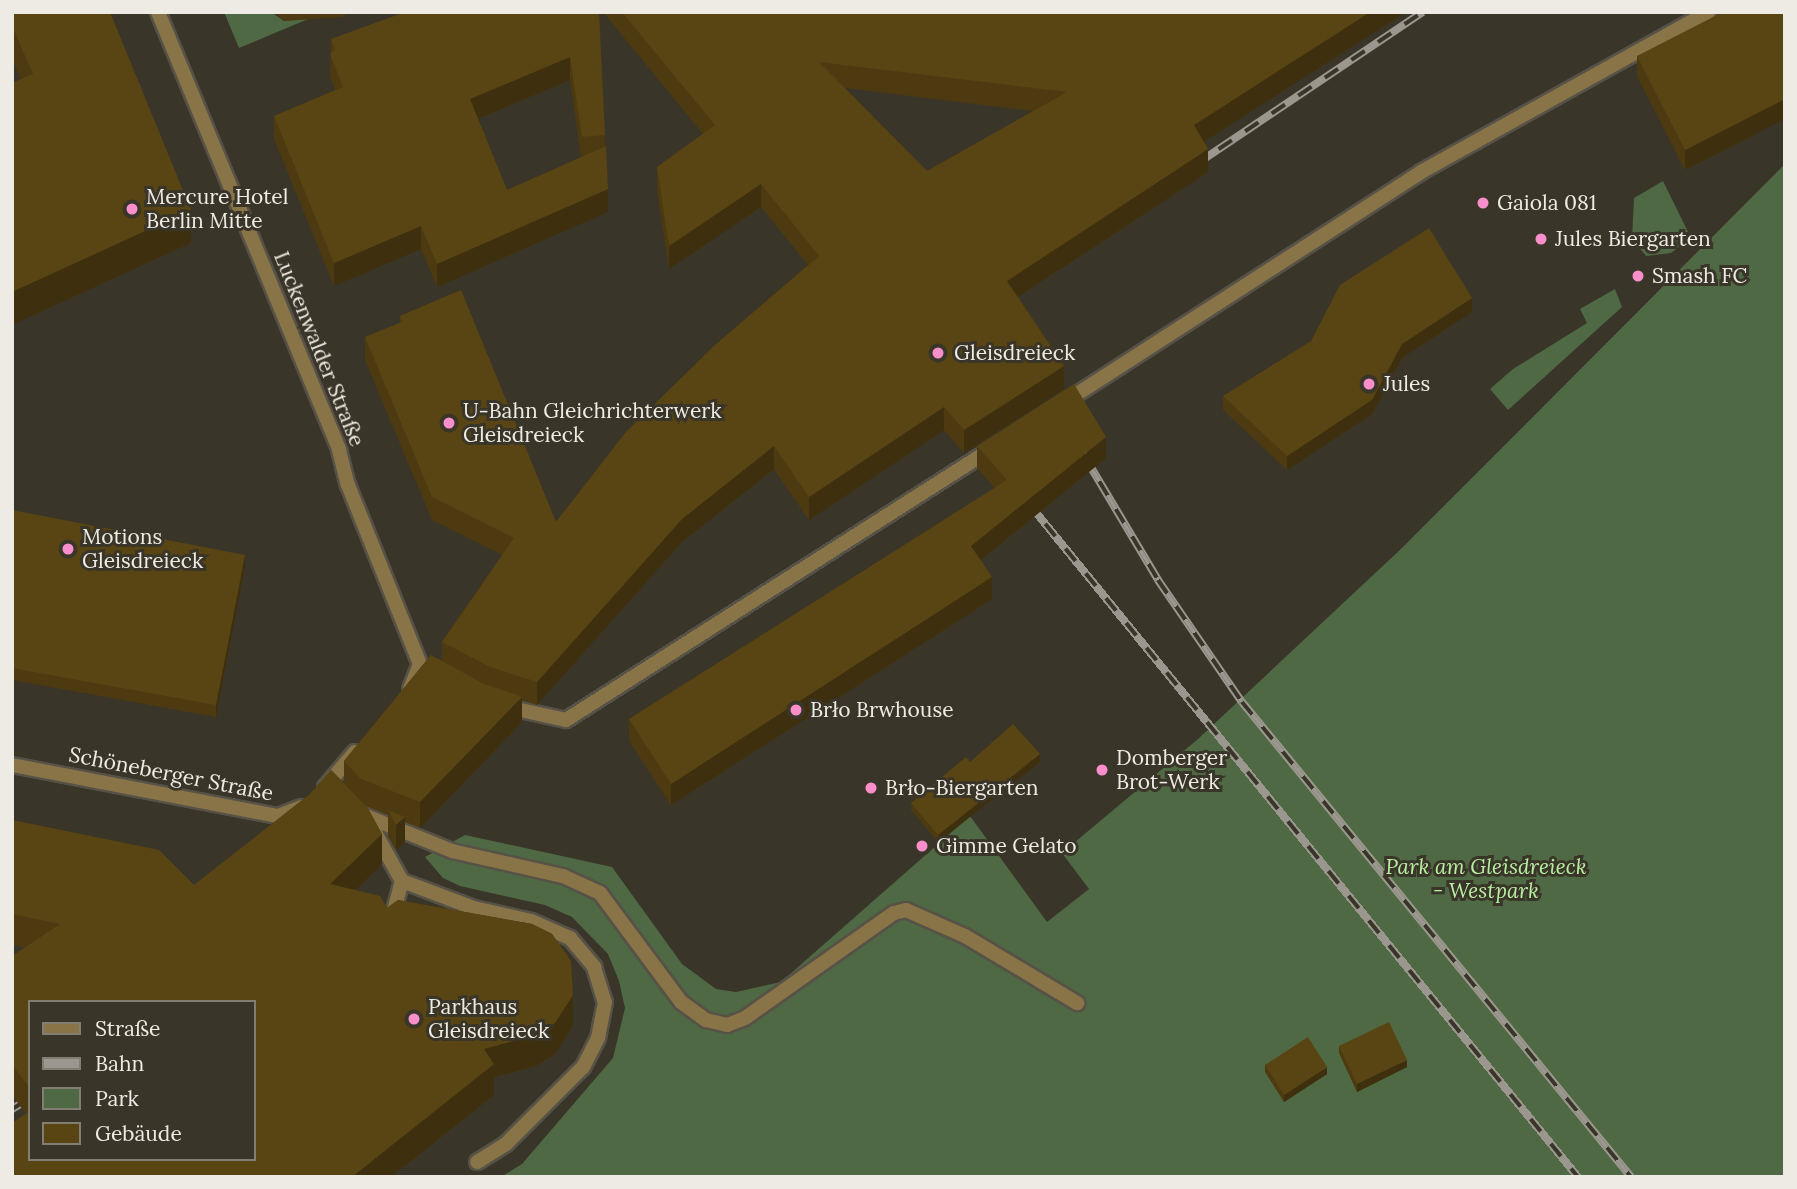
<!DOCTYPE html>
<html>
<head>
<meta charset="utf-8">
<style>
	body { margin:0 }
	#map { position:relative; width:1797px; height:1189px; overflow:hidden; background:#3a3529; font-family:Lora,serif }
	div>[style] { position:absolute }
	.green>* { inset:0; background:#4e6943 }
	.roads { filter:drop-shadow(2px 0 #575247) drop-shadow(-2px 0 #575247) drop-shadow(0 2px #575247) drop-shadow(0 -2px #575247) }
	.service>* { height:14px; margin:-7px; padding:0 7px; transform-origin:7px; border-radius:7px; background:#897448 }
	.minor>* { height:14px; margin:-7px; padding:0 7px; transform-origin:7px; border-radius:7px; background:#897448 }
	.rail>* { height:8px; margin-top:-4px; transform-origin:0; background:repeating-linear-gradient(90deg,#3a3529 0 16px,#9b978e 0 32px); box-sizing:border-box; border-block:2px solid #9b978e }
	.wall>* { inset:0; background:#4d3a11 }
	.shaded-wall>* { inset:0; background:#3e300e }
	.building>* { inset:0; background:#594414 }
	.dots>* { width:19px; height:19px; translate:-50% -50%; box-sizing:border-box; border:4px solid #3a3529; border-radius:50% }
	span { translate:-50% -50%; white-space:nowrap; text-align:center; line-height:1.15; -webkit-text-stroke:6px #3a3529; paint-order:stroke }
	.poi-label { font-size:21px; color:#eeebe4 }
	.left { translate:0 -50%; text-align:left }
	.street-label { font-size:21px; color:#eeebe4 }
	.park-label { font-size:21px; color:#b7eea1; font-style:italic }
	.frame { position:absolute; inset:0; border:14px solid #eeebe4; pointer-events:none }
	.legend { position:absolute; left:28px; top:1000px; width:228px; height:161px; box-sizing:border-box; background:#3a3529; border:2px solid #827e74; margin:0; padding:9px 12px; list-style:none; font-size:21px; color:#eeebe4 }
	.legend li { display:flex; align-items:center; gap:14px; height:35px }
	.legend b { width:35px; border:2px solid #827e74 }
</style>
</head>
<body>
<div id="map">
	<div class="green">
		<div style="clip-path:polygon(224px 12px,271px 12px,284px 21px,313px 17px,239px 48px)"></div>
		<div style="clip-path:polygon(1785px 164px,1785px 1177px,501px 1177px,522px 1164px,613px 1058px,625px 1008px,619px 981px,608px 954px,572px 917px,545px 905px,460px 886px,443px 878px,425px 857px,465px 835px,612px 867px,682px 964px,716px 989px,736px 992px,781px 982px,970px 816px,1047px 922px,1089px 889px,1062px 853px,1198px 739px,1402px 548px)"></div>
		<div style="clip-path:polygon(1663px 181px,1691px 238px,1671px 253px,1646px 256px,1632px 239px,1634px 198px)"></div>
		<div style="clip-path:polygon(1615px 289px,1622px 307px,1508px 410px,1490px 389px,1513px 369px,1587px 323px,1580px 309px)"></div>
	</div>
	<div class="roads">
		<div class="service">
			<div style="left:1063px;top:403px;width:426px;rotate:-32.8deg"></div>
			<div style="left:1421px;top:172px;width:329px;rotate:-29.1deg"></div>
			<div style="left:507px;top:707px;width:60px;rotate:12.4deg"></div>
			<div style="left:566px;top:720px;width:506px;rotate:-32.5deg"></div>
			<div style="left:356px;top:812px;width:104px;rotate:22.1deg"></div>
			<div style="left:452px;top:851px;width:114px;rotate:12.7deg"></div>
			<div style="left:563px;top:876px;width:41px;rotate:24.7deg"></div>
			<div style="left:600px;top:893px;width:136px;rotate:53.4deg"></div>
			<div style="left:681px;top:1002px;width:31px;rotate:36deg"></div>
			<div style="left:706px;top:1020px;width:22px;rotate:13deg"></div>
			<div style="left:727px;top:1025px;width:19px;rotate:-21deg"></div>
			<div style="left:745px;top:1018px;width:182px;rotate:-35.2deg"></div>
			<div style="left:894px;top:913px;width:12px;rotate:-14deg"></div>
			<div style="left:906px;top:910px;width:64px;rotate:23.8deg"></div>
			<div style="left:965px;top:936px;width:131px;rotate:30.9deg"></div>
			<div style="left:373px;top:829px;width:60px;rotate:60.9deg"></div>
			<div style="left:402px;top:881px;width:77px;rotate:20.6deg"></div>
			<div style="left:474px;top:908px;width:58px;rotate:12.8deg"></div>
			<div style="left:531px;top:921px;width:43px;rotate:23.6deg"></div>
			<div style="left:570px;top:938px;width:38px;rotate:50deg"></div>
			<div style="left:594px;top:967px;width:37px;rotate:73deg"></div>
			<div style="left:605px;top:1002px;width:37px;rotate:101deg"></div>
			<div style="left:598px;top:1038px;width:33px;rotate:117deg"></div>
			<div style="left:583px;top:1067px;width:109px;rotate:135deg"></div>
			<div style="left:506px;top:1144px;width:34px;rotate:148deg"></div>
			<div style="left:392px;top:918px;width:38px;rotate:-75deg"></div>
		</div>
		<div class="minor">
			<div style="left:158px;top:12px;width:474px;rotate:67.5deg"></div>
			<div style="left:339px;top:450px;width:36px;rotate:76deg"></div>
			<div style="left:348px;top:485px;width:193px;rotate:68.1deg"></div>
			<div style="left:420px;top:664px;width:27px;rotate:112deg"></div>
			<div style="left:12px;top:765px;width:271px;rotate:10.9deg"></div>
			<div style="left:278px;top:816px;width:25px;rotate:-21deg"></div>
			<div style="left:325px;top:787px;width:46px;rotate:-49.4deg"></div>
		</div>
	</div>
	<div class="rail">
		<div style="left:1192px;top:167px;width:278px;rotate:-33.9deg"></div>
		<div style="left:1083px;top:454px;width:147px;rotate:59.2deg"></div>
		<div style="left:1158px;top:580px;width:148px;rotate:55.5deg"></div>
		<div style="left:1242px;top:702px;width:614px;rotate:50.68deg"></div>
		<div style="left:1025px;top:499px;width:875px;rotate:50.8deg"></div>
		<div style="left:12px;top:1109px;width:21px;rotate:-31deg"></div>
	</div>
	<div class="wall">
		<div style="clip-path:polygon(12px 12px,191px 243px,14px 324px,12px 324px,12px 83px,21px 79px,12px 59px)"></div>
		<div style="clip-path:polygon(274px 12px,345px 12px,345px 17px,284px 21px)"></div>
		<div style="clip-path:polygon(evenodd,599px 12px,608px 212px,437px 287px,421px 249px,334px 286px,274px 139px,274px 116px,335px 90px,330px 77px,331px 39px,599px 12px,570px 80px,581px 157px,507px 190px,478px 119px,570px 80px)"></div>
		<div style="clip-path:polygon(evenodd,603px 12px,1406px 12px,1204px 141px,1208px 149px,1208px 172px,1018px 297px,1064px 366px,1064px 389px,964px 453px,944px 430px,809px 520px,774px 469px,682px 542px,537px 705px,522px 700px,522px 722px,420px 828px,405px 822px,405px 842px,396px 850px,388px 836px,388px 815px,366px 806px,382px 834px,382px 864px,355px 890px,380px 896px,387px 908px,398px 900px,532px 924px,552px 934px,571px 961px,573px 995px,573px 1025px,555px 1054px,536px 1066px,494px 1077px,494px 1095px,391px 1177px,12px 1177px,12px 1123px,26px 1114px,12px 1095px,12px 956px,25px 948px,12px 945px,12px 820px,159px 850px,194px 885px,310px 794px,331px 770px,344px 783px,344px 761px,431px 655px,442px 661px,442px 642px,502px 555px,432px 520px,365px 360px,365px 337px,400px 323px,400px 316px,461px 290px,556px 522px,626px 432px,715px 345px,808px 265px,761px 207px,669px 269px,657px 190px,657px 167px,703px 134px,603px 12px,845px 88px,1033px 111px,927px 171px,845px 88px,603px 12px,30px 1002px,254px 1002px,254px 1159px,30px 1159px,30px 1002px)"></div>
		<div style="clip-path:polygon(1785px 12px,1785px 119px,1685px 170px,1637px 76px,1637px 56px)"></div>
		<div style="clip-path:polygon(1472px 312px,1402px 358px,1372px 414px,1287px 470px,1223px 410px,1223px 396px)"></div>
		<div style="clip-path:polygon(977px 446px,1106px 458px,981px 560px,992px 599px,671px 805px,629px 741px,629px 719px,995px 488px,977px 468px)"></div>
		<div style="clip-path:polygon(12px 510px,245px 566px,216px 717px,12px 680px)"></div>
		<div style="clip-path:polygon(970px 762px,1040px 762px,938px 842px,911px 810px,911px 803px)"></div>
		<div style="clip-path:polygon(1339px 1046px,1407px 1067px,1357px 1092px,1339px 1053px)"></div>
		<div style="clip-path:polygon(1265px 1065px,1327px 1074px,1284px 1102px,1265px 1072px)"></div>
	</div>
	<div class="shaded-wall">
		<div style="clip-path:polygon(1370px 12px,1406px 12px,1194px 148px,1194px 125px)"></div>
		<div style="clip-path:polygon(570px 57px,570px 80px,470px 122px,470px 99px)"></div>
		<div style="clip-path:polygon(1785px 99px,1785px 119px,1685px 170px,1685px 150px)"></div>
		<div style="clip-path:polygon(1208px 149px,1208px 172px,1007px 304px,1007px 281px)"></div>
		<div style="clip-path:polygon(761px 184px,761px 207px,669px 269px,669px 246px)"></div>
		<div style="clip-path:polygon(608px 189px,608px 212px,437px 287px,437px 264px)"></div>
		<div style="clip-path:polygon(191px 210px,191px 243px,14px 324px,14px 291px)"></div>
		<div style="clip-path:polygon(421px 226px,421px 249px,334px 286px,334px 263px)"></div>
		<div style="clip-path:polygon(1472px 298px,1472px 312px,1402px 358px,1372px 414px,1287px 470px,1287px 456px,1402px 344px)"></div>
		<div style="clip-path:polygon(1064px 366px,1064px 389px,964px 453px,964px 430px)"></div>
		<div style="clip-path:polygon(944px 407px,944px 430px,809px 520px,809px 497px)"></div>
		<div style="clip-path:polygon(1106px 437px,1106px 458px,971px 568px,971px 546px)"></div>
		<div style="clip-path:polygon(774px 446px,774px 469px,682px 542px,537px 705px,537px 682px,682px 519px)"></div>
		<div style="clip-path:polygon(245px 555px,245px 566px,216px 717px,216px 705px)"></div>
		<div style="clip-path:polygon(992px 577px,992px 599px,671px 805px,671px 784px)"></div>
		<div style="clip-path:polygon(522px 697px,522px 722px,420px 828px,420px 802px)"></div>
		<div style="clip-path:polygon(1040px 754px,1040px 762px,938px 842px,938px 835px)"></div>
		<div style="clip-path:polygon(405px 817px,405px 842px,396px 850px,396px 825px)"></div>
		<div style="clip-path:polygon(382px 834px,382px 864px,330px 915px,330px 884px)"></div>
		<div style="clip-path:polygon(573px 995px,573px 1025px,555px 1054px,536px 1066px,494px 1077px,494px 1095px,391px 1177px,352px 1177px,484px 1049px)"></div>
		<div style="clip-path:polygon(1407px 1060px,1407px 1067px,1357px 1092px,1357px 1084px)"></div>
		<div style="clip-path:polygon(1327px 1067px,1327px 1074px,1284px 1102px,1284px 1095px)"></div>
	</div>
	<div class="building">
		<div style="clip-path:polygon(12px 12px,110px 12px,191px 210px,14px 291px,12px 291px,12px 83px,33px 74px,12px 26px)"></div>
		<div style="clip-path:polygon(282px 12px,309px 12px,284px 14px)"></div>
		<div style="clip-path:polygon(405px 12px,599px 12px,605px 135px,582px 137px,570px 57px,470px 99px,507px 190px,606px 146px,608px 189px,437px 264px,421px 226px,334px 263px,274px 116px,343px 87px,330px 54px,335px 50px,331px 39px)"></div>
		<div style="clip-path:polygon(evenodd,622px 12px,1370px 12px,1194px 125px,1208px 149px,1007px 281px,1064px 366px,964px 430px,944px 407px,809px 497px,774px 446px,682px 519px,537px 682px,490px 667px,442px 642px,514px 538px,432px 497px,365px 337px,402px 322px,400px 316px,461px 290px,556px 522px,626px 432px,715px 345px,819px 256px,761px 184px,669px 246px,657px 167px,715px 125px,622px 12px,819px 62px,1067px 92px,927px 171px,819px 62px)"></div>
		<div style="clip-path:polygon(1723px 12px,1785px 12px,1785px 99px,1685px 150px,1637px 56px)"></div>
		<div style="clip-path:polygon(1429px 228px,1472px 298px,1402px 344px,1372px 400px,1287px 456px,1223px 396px,1311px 341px,1340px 285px)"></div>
		<div style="clip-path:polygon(1074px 384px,1106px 437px,971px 546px,992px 577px,671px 784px,629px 719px,1007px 480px,977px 446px)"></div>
		<div style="clip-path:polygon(12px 510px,245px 555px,216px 705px,12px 668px)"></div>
		<div style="clip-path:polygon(431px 655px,482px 683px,522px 697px,420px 802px,361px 779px,344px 761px)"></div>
		<div style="clip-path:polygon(1013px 724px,1040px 754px,938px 835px,911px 803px,966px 757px,970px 762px)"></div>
		<div style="clip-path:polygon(331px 770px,368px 808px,382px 834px,330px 884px,380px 896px,387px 908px,398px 900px,532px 924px,552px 934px,571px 961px,573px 995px,555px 1023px,536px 1035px,484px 1049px,494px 1064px,352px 1177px,12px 1177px,12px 1123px,30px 1111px,30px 1159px,254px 1159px,254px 1002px,30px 1002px,30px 1088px,12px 1065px,12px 956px,60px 924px,12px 914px,12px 820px,159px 850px,194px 885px,310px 794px)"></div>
		<div style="clip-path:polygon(388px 810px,405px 817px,396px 825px)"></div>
		<div style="clip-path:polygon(1389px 1022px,1407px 1060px,1357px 1084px,1339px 1046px)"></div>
		<div style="clip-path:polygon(1308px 1037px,1327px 1067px,1284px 1095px,1265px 1065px)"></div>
	</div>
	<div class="dots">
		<div style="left:1483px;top:203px;background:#f98fca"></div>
		<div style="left:132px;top:209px;background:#f98fca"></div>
		<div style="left:1541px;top:239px;background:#f98fca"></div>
		<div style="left:1638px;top:276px;background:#f98fca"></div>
		<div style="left:938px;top:353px;background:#f98fca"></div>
		<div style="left:1369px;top:384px;background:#f98fca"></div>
		<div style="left:449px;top:423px;background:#f98fca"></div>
		<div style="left:68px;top:549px;background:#f98fca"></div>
		<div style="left:796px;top:710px;background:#f98fca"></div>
		<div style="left:1102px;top:770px;background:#f98fca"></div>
		<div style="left:871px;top:788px;background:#f98fca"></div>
		<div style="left:922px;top:846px;background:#f98fca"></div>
		<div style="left:414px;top:1019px;background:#f98fca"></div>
	</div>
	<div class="poi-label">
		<span class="left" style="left:146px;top:209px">Mercure Hotel<br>Berlin Mitte</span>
		<span class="left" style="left:1497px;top:203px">Gaiola 081</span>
		<span class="left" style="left:1555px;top:239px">Jules Biergarten</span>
		<span class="left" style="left:1652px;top:276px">Smash FC</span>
		<span class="left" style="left:954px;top:353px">Gleisdreieck</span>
		<span class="left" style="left:1383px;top:384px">Jules</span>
		<span class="left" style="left:463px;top:423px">U-Bahn Gleichrichterwerk<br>Gleisdreieck</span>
		<span class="left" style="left:82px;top:549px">Motions<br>Gleisdreieck</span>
		<span class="left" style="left:810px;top:710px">Brło Brwhouse</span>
		<span class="left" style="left:1116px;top:770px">Domberger<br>Brot-Werk</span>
		<span class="left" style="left:885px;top:788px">Brło-Biergarten</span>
		<span class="left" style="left:936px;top:846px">Gimme Gelato</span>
		<span class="left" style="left:428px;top:1019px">Parkhaus<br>Gleisdreieck</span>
	</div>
	<div class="street-label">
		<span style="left:319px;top:349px;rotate:68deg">Luckenwalder Straße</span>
		<span style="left:171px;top:774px;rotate:11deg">Schöneberger Straße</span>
	</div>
	<div class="park-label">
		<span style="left:1486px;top:879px">Park am Gleisdreieck<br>- Westpark</span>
	</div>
	<div class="frame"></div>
	<ul class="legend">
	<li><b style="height:9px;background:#897448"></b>Straße</li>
	<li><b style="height:9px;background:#9b978e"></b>Bahn</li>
	<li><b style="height:19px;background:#4e6943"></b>Park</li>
	<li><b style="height:19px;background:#594414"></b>Gebäude</li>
	</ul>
</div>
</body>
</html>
